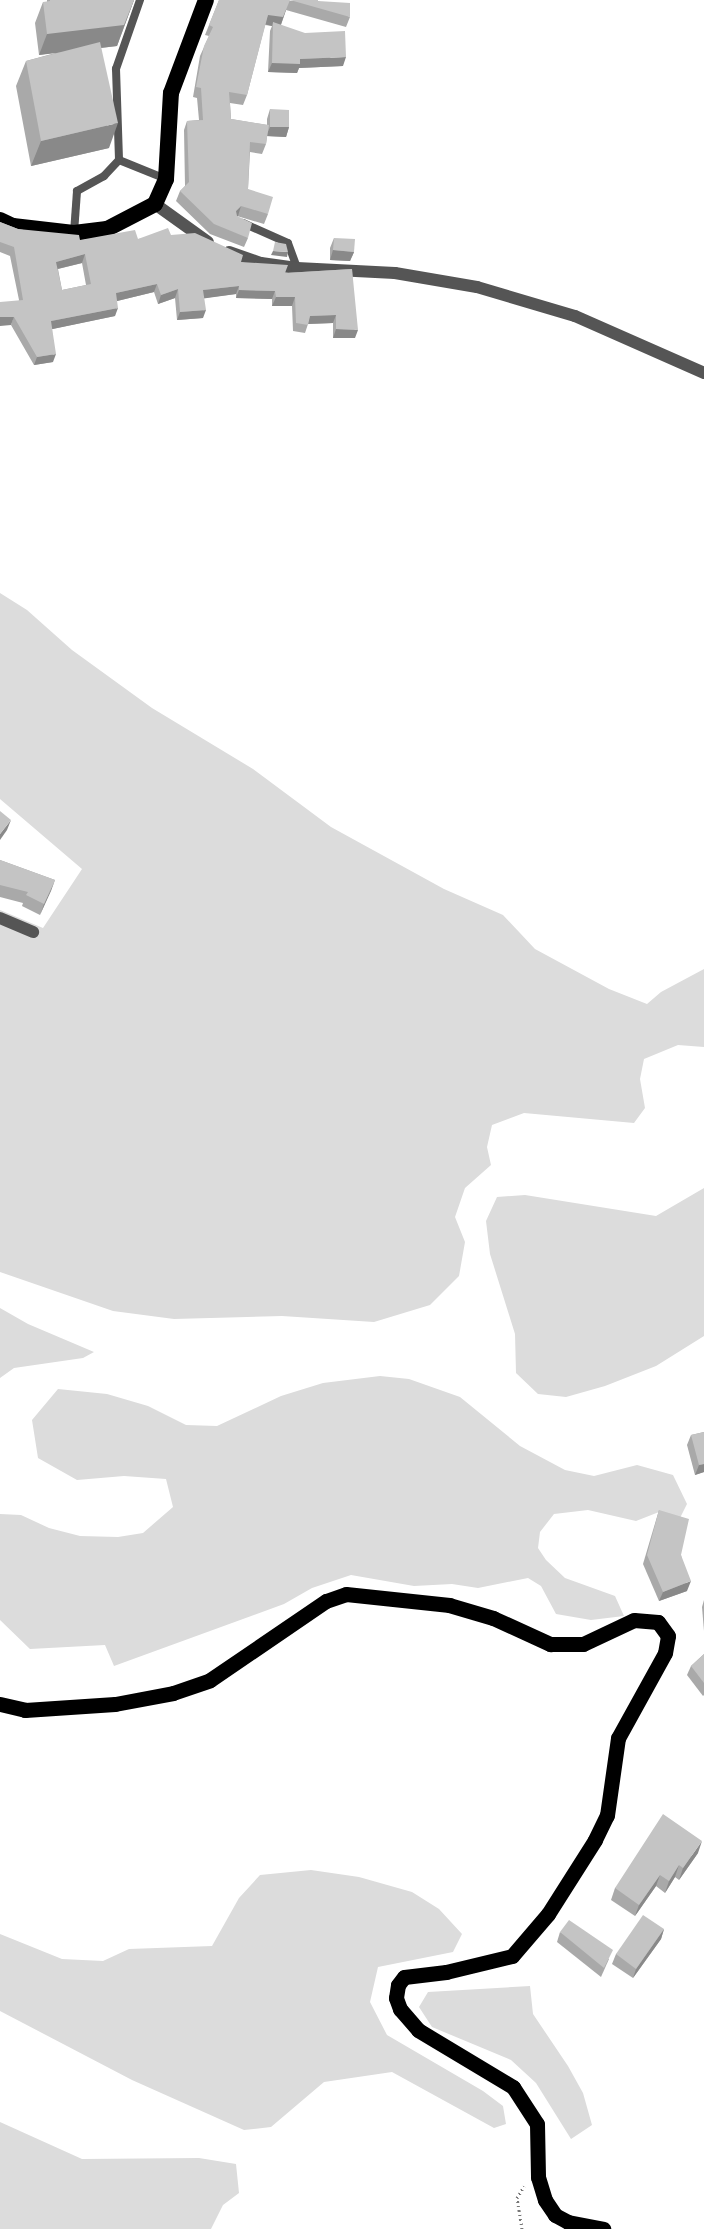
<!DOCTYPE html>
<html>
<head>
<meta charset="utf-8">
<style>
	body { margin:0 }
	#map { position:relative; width:704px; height:2229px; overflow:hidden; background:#fff; font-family:"Fira Sans Condensed",sans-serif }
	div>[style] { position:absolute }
	.green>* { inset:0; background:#dcdcdc }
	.path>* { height:3px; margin-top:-1.5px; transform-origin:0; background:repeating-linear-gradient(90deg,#777 0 1.5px,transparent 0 4.5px) }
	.service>* { height:8px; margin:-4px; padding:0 4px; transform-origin:4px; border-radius:4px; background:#555 }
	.minor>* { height:12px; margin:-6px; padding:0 6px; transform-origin:6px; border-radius:6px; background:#555 }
	.primary>* { height:15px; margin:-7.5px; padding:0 7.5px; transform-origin:7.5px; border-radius:7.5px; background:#000 }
	.trunk>* { height:16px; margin:-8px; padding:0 8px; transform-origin:8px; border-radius:8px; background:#000 }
	.wall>* { inset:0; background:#a9a9a9 }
	.shaded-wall>* { inset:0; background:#898989 }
	.building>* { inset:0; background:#c4c4c4 }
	span { translate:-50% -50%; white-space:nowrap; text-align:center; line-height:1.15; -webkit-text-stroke:6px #fff; paint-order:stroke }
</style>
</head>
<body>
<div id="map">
	<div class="green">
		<div style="clip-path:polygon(0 593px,27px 610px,72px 650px,152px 708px,253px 769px,331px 827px,444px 889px,503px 915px,535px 949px,609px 989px,647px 1004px,661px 992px,704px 969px,704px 1047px,678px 1045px,644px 1059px,640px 1079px,645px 1108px,634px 1123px,524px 1113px,492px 1125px,487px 1147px,491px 1165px,465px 1188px,455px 1217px,465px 1242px,459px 1276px,430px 1305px,374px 1322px,282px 1316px,174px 1319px,113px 1311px,0 1272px,0 910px,43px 928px,82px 869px,0 799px)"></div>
		<div style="clip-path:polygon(704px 1188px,704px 1336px,656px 1366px,605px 1386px,566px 1397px,538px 1394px,516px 1373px,515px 1334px,490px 1254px,486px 1221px,497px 1197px,525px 1195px,656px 1216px)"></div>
		<div style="clip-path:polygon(0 1308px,28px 1324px,94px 1352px,83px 1358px,14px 1368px,0 1378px)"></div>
		<div style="clip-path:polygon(380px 1376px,409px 1379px,460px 1397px,520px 1446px,565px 1470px,594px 1476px,637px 1465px,673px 1475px,687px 1504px,679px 1520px,659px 1512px,636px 1521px,588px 1510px,554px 1514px,540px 1532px,538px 1548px,546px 1560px,565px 1578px,615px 1596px,624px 1616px,591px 1620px,556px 1614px,541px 1586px,528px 1578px,478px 1588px,452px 1584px,414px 1586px,351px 1575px,312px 1588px,284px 1604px,114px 1666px,105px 1645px,30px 1649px,0 1620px,0 1514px,21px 1515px,49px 1528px,80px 1536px,118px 1537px,143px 1533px,173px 1507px,166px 1479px,124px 1476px,77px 1480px,38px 1458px,32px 1420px,58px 1389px,107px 1394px,148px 1406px,186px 1425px,217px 1426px,281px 1396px,323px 1383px)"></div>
		<div style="clip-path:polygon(311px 1870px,359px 1877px,412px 1892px,439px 1909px,462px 1934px,453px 1952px,378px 1967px,370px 2002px,387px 2035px,483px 2091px,503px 2106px,506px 2124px,494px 2128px,392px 2072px,324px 2082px,271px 2127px,244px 2130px,132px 2080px,0 2011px,0 1934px,62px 1959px,103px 1961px,129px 1949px,212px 1946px,239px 1898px,260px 1875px)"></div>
		<div style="clip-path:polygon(530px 1986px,533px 2014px,568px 2066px,583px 2093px,592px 2125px,571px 2139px,536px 2083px,511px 2060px,432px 2027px,419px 2007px,428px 1992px)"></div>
		<div style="clip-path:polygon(0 2122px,82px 2159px,199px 2158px,236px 2164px,239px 2193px,223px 2205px,211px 2229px,0 2229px)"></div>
	</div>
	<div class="path">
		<div style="left:522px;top:2229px;width:31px;rotate:-99deg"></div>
		<div style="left:517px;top:2198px;width:14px;rotate:-60deg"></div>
	</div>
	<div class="service">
		<div style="left:140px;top:0;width:73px;rotate:109.2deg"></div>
		<div style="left:116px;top:69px;width:91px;rotate:88.1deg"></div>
		<div style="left:119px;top:160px;width:51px;rotate:22deg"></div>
		<div style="left:243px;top:223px;width:49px;rotate:24deg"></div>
		<div style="left:288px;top:243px;width:27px;rotate:70deg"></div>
		<div style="left:74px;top:233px;width:42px;rotate:-85.9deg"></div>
		<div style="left:77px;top:191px;width:31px;rotate:-29deg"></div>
		<div style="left:104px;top:176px;width:22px;rotate:-47deg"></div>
	</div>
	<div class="minor">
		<div style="left:155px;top:204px;width:65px;rotate:35.6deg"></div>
		<div style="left:229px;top:252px;width:34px;rotate:19deg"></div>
		<div style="left:261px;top:263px;width:36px;rotate:8deg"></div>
		<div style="left:297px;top:268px;width:98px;rotate:2.9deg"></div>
		<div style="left:395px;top:273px;width:83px;rotate:9.7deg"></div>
		<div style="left:477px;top:287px;width:102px;rotate:16.5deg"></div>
		<div style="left:575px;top:316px;width:141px;rotate:23.8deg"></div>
		<div style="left:0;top:918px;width:36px;rotate:23deg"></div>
	</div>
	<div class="primary">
		<div style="left:0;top:1704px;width:26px;rotate:13deg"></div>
		<div style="left:25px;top:1710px;width:90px;rotate:-3.8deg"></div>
		<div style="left:115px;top:1704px;width:59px;rotate:-10.7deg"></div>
		<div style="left:173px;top:1693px;width:39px;rotate:-19deg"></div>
		<div style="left:210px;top:1680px;width:140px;rotate:-34.3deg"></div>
		<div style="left:326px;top:1601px;width:21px;rotate:-19deg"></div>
		<div style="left:346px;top:1594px;width:104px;rotate:6.1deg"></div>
		<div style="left:449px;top:1605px;width:46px;rotate:16.5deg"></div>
		<div style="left:493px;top:1618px;width:63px;rotate:24.5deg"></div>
		<div style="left:550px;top:1644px;width:33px"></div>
		<div style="left:583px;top:1644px;width:56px;rotate:-25.2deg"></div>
		<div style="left:634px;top:1620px;width:24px;rotate:5deg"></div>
		<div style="left:658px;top:1622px;width:17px;rotate:54deg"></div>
		<div style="left:668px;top:1636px;width:17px;rotate:100deg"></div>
		<div style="left:665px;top:1653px;width:97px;rotate:118.9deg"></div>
		<div style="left:618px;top:1738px;width:78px;rotate:98.1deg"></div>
		<div style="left:607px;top:1815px;width:28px;rotate:116deg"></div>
		<div style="left:595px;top:1840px;width:88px;rotate:122.4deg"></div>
		<div style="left:548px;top:1914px;width:55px;rotate:130.6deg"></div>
		<div style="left:512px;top:1956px;width:68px;rotate:166.4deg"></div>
		<div style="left:446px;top:1972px;width:42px;rotate:173.2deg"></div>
		<div style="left:404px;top:1977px;width:10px;rotate:127deg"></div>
		<div style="left:398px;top:1985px;width:13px;rotate:99deg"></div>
		<div style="left:396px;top:1998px;width:12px;rotate:70deg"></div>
		<div style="left:400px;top:2009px;width:28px;rotate:49deg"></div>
		<div style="left:418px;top:2030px;width:111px;rotate:31deg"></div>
		<div style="left:513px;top:2087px;width:44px;rotate:57deg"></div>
		<div style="left:537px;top:2124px;width:53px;rotate:88.9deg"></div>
		<div style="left:538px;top:2177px;width:24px;rotate:73deg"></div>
		<div style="left:545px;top:2200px;width:18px;rotate:56deg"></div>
		<div style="left:555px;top:2215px;width:15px;rotate:28deg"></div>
		<div style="left:568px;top:2222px;width:36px;rotate:11deg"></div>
	</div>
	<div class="trunk">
		<div style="left:0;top:220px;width:14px;rotate:25deg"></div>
		<div style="left:13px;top:226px;width:61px;rotate:6.5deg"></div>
		<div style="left:74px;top:233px;width:33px;rotate:-7deg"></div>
		<div style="left:107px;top:229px;width:54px;rotate:-27.5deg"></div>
		<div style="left:155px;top:204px;width:27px;rotate:-66deg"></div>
		<div style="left:166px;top:179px;width:86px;rotate:-86.7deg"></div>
		<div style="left:171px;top:93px;width:99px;rotate:-69.4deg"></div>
	</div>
	<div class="wall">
		<div style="clip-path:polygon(47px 0,134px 0,117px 46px,101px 48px,109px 148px,31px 166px,16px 86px,26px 61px,59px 52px,39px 55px,35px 23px,43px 2px,47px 2px)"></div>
		<div style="clip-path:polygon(219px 0,318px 1px,350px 17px,346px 27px,286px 10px,281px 25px,343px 66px,299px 68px,297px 73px,268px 72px,270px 31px,272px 26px,265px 25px,247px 95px,243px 105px,230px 103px,231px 119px,267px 125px,267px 119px,270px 109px,289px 127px,286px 137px,267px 136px,266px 144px,262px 154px,250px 152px,248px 189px,268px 214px,264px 224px,237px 216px,248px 238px,244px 247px,210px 234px,176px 201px,180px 191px,185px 186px,184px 130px,187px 121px,199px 120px,197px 98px,193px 97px,200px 56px,209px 36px,205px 35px)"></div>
		<div style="clip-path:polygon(evenodd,0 222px,18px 229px,80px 240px,138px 239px,171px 235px,241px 262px,285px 273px,352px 269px,355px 338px,333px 338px,333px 323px,308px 324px,305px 333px,293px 331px,292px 306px,272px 306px,272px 299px,236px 298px,236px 294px,204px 298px,203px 318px,177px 320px,175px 298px,158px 304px,154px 292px,117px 301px,115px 316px,52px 329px,53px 362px,34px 365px,11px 325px,19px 300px,10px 256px,0 252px,0 222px,82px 263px,86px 285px,62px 290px,58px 269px,82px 263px)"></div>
		<div style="clip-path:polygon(334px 238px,354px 252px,350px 261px,330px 260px,330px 248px)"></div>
		<div style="clip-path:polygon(0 860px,55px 880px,40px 915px,22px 906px,23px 903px,0 897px)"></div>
		<div style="clip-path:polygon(704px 1432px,704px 1472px,695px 1475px,687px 1445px,691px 1435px)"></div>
		<div style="clip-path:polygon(659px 1510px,681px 1555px,687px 1591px,659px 1601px,643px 1564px)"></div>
		<div style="clip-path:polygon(704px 1600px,704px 1631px,702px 1607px)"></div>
		<div style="clip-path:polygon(704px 1654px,704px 1695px,703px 1696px,687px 1675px,691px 1666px)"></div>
		<div style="clip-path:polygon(698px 1853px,679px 1880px,675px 1877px,665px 1893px,656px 1886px,635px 1916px,611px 1900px,615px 1888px)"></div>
		<div style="clip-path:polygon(664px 1929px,661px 1939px,633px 1978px,612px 1964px,616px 1954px)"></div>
		<div style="clip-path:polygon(560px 1932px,609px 1959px,601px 1977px,557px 1942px)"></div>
	</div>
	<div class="shaded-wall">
		<div style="clip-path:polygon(134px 0,117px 46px,39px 55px,47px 34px)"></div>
		<div style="clip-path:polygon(286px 10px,280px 27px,273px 22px,272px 26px,264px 24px,268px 15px)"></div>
		<div style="clip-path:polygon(346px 57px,343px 66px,299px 68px,297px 73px,268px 72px,272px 63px,300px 59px)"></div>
		<div style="clip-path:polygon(118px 123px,109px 148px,31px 166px,41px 141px)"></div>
		<div style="clip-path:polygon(270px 127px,289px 127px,286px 137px,266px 136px)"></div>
		<div style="clip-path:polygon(241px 206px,238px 216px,232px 220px,236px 211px)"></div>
		<div style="clip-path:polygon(333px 250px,354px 252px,350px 261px,330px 260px)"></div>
		<div style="clip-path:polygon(273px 251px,288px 252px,287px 257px,271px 255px)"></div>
		<div style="clip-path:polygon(85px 254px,82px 263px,53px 270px,56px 262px)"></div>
		<div style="clip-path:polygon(157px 284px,154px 292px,113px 302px,116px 293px)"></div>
		<div style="clip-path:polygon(239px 286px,236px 294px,200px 299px,203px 290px)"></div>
		<div style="clip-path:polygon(178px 289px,175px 298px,158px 304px,161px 295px)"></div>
		<div style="clip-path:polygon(239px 290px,275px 291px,272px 299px,236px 298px)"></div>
		<div style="clip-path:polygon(276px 297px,295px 297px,292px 306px,272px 306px)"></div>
		<div style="clip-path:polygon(118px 308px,115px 316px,48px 330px,51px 321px)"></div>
		<div style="clip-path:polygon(206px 310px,203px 318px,177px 320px,180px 312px)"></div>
		<div style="clip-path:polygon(336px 315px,333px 323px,307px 324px,310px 316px)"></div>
		<div style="clip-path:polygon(0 317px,14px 317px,11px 325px,0 326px)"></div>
		<div style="clip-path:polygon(336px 329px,358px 330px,355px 338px,333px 338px)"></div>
		<div style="clip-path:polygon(56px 354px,53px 362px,34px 365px,37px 357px)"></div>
		<div style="clip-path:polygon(11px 820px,7px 830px,0 840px,0 834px)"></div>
		<div style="clip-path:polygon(55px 880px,51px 891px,40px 915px,44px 904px)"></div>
		<div style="clip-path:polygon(704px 1464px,704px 1472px,695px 1475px,699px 1465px)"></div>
		<div style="clip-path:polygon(691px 1581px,687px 1591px,659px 1601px,663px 1592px)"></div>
		<div style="clip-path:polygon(702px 1841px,698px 1853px,679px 1880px,683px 1868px)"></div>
		<div style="clip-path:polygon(679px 1865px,675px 1877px,665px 1893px,669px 1881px)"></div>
		<div style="clip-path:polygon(660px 1875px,656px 1886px,635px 1916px,639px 1905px)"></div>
		<div style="clip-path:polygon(664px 1929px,661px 1939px,633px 1978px,636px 1969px)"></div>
	</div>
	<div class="building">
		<div style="clip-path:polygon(50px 0,134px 0,124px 25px,47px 34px,43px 2px,50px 1px)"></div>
		<div style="clip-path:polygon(219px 0,318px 0,318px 1px,350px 3px,350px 17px,290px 0,283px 17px,268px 15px,247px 95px,229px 92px,231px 119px,269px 125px,266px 144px,250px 142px,248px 189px,273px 197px,268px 214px,241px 206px,236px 211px,237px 216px,252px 223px,248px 238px,214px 224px,180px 191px,189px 182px,187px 121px,203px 120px,201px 88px,196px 87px,204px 46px,213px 27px,209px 25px)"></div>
		<div style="clip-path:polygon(273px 22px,305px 33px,345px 31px,346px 57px,300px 59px,300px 64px,272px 63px)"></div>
		<div style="clip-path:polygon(100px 42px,118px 123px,41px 141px,26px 61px)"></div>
		<div style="clip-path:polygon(270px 109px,289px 110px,289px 127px,270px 127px)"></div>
		<div style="clip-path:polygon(evenodd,0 222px,18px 229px,79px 235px,80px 240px,135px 230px,138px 239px,168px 228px,171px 235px,195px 233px,243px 255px,241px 262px,288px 265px,285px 273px,352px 269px,358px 330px,336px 329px,336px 315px,310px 316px,308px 325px,296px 323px,295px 297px,276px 297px,275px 291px,239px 290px,239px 286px,203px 290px,206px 310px,180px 312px,178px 289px,161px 295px,157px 284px,116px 293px,118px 308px,51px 321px,56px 354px,37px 357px,14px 317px,0 317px,0 302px,23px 300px,14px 247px,0 242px,0 222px,85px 254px,91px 284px,62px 290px,56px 262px,85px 254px)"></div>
		<div style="clip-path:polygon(334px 238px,355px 239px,354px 252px,333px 250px)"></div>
		<div style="clip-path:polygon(275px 242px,286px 244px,288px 252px,273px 251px)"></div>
		<div style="clip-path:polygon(0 811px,11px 820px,0 834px)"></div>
		<div style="clip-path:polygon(0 860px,55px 880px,44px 904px,26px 895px,28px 892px,0 885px)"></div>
		<div style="clip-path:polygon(704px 1432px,704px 1464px,699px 1465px,691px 1435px)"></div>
		<div style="clip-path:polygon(659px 1510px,689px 1519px,681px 1555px,691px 1581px,663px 1592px,647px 1555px)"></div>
		<div style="clip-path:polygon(704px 1654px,704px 1683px,691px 1666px)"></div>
		<div style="clip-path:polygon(663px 1814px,702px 1841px,683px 1868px,679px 1865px,669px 1881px,660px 1875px,639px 1905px,615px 1888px)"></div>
		<div style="clip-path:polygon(643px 1915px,664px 1929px,636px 1969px,616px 1954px)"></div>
		<div style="clip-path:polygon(569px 1920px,613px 1950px,604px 1968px,560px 1932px)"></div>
	</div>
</div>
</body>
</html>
